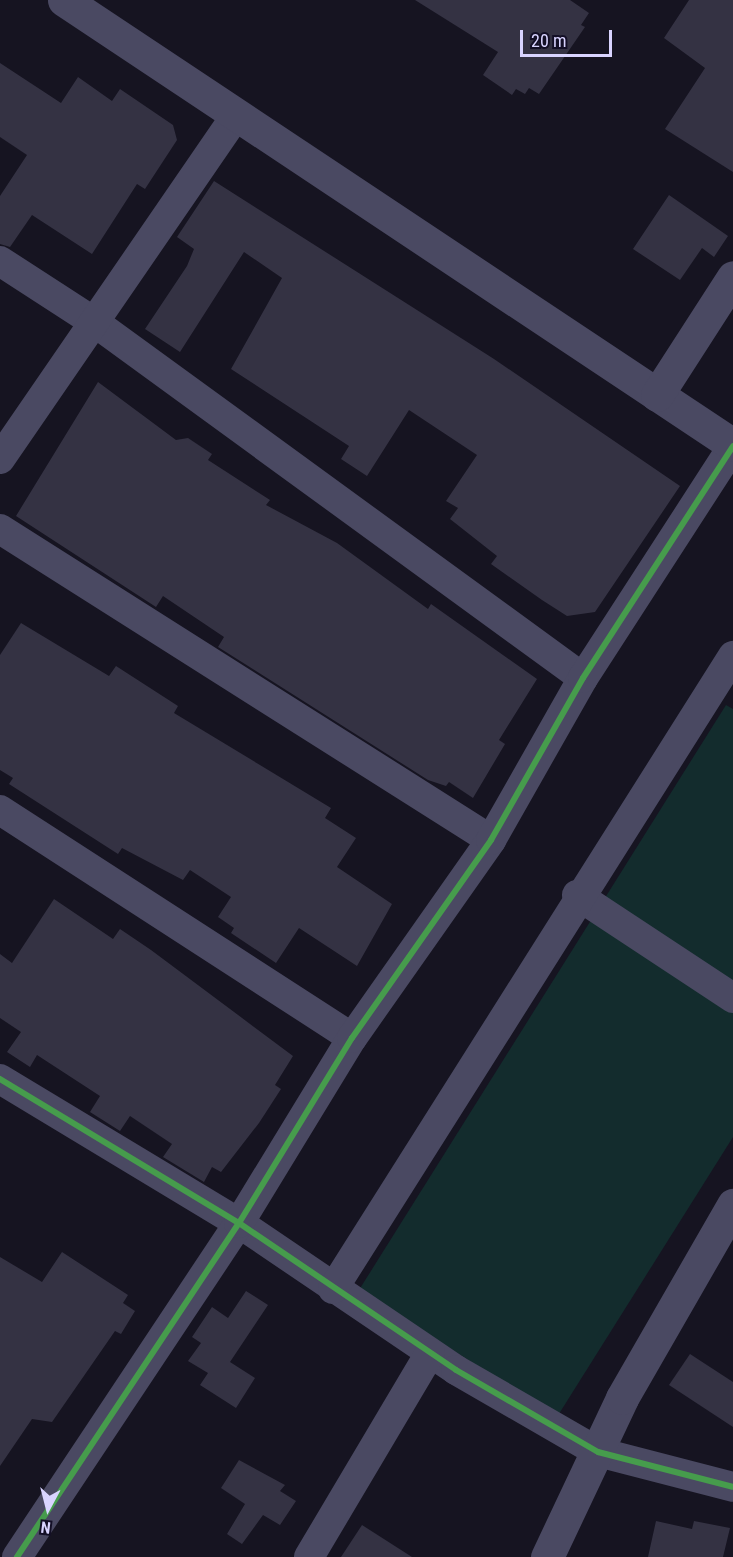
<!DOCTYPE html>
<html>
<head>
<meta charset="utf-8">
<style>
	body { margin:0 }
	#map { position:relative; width:733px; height:1557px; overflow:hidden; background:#161421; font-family:"Roboto Condensed",sans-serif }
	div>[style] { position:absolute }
	.green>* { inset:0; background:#132c2d }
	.building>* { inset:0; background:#343243 }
	.minor>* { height:30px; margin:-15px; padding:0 15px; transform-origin:15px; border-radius:15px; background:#4a4962 }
	.tertiary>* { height:33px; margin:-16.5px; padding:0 16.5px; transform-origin:16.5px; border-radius:16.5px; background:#4a4962 }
	.cycleway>* { height:6px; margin:-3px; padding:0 3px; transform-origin:3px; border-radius:3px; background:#469c4c }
	span { translate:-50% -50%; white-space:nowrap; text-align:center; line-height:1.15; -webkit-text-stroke:4.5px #130f26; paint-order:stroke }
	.north { position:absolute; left:18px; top:1479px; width:60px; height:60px; -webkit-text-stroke:4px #130f26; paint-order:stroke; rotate:187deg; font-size:16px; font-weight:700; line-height:24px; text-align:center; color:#d9d4ff }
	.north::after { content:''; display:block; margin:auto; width:21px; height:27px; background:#d9d4ff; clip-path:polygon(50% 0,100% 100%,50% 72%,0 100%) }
	.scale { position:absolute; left:520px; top:30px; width:92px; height:27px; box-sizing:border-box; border:3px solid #d9d4ff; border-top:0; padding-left:8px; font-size:18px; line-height:21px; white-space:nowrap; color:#d9d4ff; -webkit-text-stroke:4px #130f26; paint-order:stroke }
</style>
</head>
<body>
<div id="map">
	<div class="green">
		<div style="clip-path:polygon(726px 705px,733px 709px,733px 1137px,557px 1417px,359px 1290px)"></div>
	</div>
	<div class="building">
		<div style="clip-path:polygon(415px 0,570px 0,589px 13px,581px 25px,585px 27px,539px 94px,529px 88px,525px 94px,516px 89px,512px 95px,483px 75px,498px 52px)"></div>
		<div style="clip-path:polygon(689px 0,733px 0,733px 172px,665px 129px,705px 68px,664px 38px)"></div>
		<div style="clip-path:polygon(0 63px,61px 103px,78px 77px,112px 101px,120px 89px,173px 125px,177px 140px,145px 189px,137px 184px,92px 254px,32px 215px,10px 247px,0 244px,0 196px,27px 155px,0 137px)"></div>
		<div style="clip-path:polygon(214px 181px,494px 359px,680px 486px,595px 612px,567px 616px,542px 600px,491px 564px,497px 556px,450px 519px,458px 508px,446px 501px,477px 455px,409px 410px,367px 476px,341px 459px,349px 446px,231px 369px,282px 278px,244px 252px,180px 352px,145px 329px,187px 266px,194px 249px,177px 237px)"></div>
		<div style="clip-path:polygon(669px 195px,728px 236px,714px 257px,702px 248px,680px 280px,633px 249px)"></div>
		<div style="clip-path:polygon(98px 382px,176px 440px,188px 438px,212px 454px,208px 460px,270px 500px,266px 505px,337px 543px,428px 609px,431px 604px,537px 679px,499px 740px,505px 744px,473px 798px,449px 782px,446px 786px,428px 780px,218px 647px,224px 637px,163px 596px,156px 607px,16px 516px)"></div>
		<div style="clip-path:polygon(21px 623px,109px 676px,116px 666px,178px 706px,174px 713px,331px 808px,325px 818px,356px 838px,337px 867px,392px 904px,357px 966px,299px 928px,276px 963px,231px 933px,234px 928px,218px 917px,231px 897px,190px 870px,183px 880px,122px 848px,118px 854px,9px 784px,13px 778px,0 770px,0 655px)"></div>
		<div style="clip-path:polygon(54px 899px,113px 939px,120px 929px,151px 950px,293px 1056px,275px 1085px,281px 1089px,259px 1123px,221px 1172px,212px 1167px,204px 1182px,163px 1157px,172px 1144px,130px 1116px,120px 1131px,90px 1112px,100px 1096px,37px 1055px,30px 1067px,7px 1052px,21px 1032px,0 1018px,0 954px,12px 963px)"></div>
		<div style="clip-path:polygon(62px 1252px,128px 1295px,123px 1303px,135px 1311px,121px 1334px,115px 1331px,52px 1422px,32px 1419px,0 1466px,0 1257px,42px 1282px)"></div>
		<div style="clip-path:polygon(246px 1291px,268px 1305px,230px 1362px,255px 1378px,236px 1408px,200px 1385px,208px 1373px,188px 1361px,201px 1343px,192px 1337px,212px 1307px,228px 1318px)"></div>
		<div style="clip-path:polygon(690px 1354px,733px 1382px,733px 1427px,669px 1385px)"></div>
		<div style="clip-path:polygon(239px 1460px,285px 1485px,280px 1491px,296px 1501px,280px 1525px,263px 1515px,242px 1544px,227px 1534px,245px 1504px,221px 1488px)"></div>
		<div style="clip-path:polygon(656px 1521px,692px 1529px,694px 1521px,730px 1528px,723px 1557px,648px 1557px)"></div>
		<div style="clip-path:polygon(362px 1525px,412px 1557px,341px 1557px)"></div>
	</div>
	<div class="minor">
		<div style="left:0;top:261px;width:116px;rotate:33deg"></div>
		<div style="left:97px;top:324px;width:601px;rotate:36.07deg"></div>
		<div style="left:0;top:459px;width:417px;rotate:-55.5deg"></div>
		<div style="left:0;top:529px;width:581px;rotate:32.35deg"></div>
		<div style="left:0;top:810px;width:419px;rotate:32.9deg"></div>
		<div style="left:577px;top:895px;width:187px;rotate:33.4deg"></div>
		<div style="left:0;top:1079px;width:279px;rotate:31.1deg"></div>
		<div style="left:239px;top:1223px;width:262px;rotate:34.1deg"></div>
		<div style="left:456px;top:1370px;width:164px;rotate:30deg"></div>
		<div style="left:598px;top:1452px;width:139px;rotate:14.5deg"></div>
		<div style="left:333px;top:1289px;width:749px;rotate:-57.71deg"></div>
		<div style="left:17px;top:1557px;width:401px;rotate:-56.4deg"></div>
		<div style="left:239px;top:1223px;width:217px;rotate:-58.6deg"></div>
		<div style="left:352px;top:1038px;width:242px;rotate:-54.9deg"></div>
		<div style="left:491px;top:840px;width:186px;rotate:-60.4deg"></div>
		<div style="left:583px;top:678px;width:276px;rotate:-57.1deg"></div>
		<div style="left:309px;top:1557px;width:237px;rotate:-59.3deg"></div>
	</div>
	<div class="tertiary">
		<div style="left:64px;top:0;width:803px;rotate:33.63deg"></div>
		<div style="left:657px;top:395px;width:140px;rotate:-57.2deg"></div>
		<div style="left:547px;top:1557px;width:176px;rotate:-64.7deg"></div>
		<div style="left:622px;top:1398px;width:223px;rotate:-60.1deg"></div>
	</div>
	<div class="cycleway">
		<div style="left:0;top:1079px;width:279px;rotate:31.1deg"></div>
		<div style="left:239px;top:1223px;width:262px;rotate:34.1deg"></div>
		<div style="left:456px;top:1370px;width:164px;rotate:30deg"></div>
		<div style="left:598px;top:1452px;width:139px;rotate:14.5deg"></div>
		<div style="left:17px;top:1557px;width:401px;rotate:-56.4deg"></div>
		<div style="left:239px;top:1223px;width:217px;rotate:-58.6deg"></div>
		<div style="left:352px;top:1038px;width:242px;rotate:-54.9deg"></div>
		<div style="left:491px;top:840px;width:186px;rotate:-60.4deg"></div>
		<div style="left:583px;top:678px;width:276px;rotate:-57.1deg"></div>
	</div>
	<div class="north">N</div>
	<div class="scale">20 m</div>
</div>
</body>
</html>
